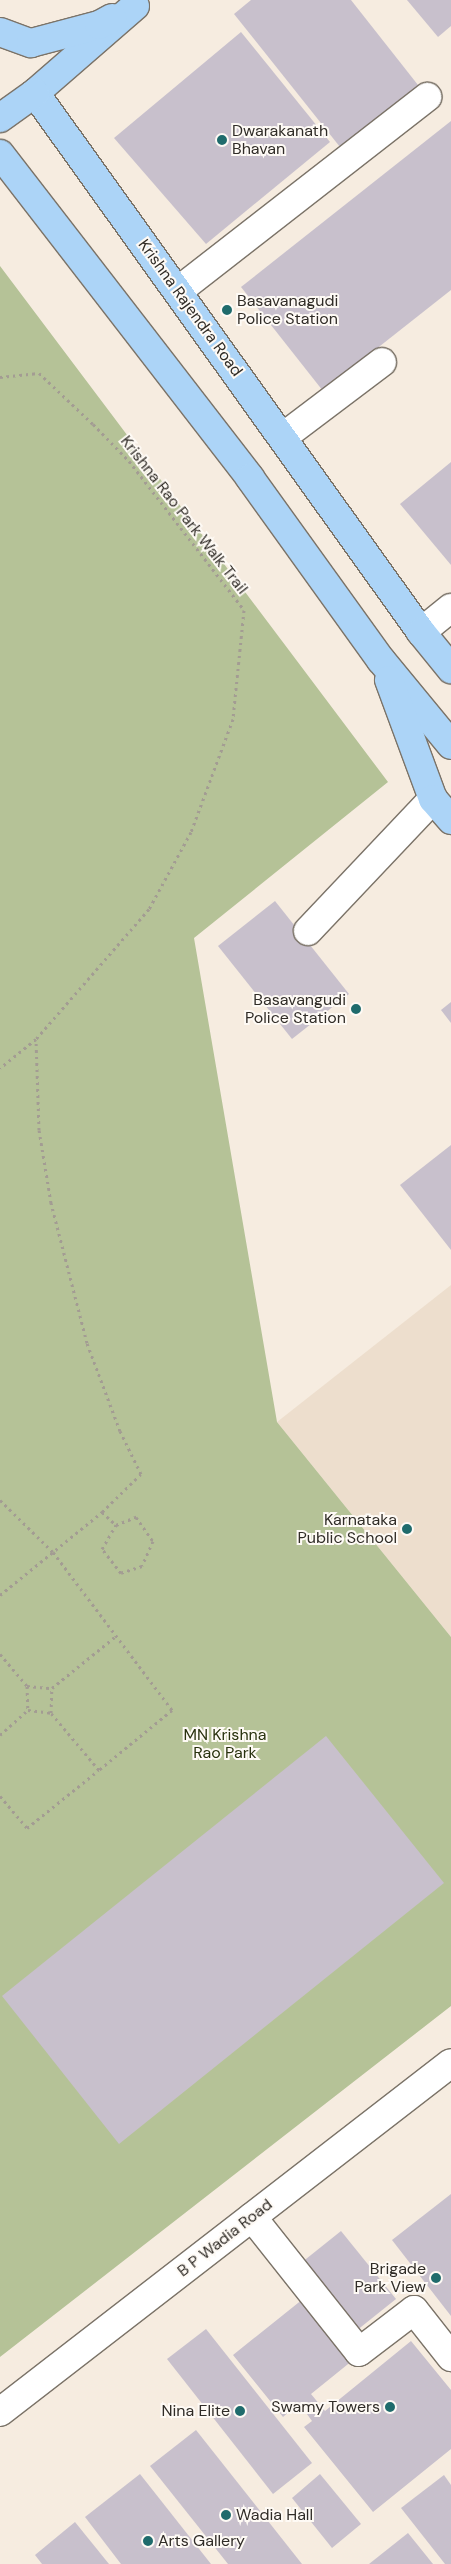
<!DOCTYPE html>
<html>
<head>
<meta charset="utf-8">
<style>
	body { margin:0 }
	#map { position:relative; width:451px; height:2564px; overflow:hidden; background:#f6ece0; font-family:"DM Sans",sans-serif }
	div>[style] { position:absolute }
	.built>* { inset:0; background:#eddecd }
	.green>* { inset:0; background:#b5c297 }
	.building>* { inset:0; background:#c8c0cc }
	.path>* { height:3px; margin-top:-1.5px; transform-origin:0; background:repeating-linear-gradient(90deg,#a39c93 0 2.5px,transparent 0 6.5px) }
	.roads { filter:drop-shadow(1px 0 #7b7368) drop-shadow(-1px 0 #7b7368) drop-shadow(0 1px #7b7368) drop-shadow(0 -1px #7b7368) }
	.minor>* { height:28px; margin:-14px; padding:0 14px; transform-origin:14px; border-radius:14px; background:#fff }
	.major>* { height:28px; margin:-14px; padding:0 14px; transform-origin:14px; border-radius:14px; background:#acd4f7 }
	.dots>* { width:14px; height:14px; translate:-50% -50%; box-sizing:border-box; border:2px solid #fefaf5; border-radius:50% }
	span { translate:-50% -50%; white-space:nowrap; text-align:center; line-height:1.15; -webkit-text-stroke:4px #fefaf5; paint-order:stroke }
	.poi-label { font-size:16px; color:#302c27 }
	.left { translate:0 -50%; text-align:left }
	.right { translate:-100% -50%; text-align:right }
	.street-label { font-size:16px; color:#302c27 }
	.park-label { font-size:16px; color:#29320e }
</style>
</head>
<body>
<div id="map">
	<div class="built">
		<div style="clip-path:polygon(451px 1285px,451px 1637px,277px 1422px)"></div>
	</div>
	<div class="green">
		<div style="clip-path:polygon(0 266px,388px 782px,194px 938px,277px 1422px,451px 1637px,451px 2006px,0 2357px)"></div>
	</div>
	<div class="building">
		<div style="clip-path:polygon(251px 0,351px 0,418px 85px,340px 147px,234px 14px)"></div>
		<div style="clip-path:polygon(407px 0,451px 0,451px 26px,438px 37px)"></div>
		<div style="clip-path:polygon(241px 32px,330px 142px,206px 244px,114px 138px)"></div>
		<div style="clip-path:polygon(451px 121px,451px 290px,323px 391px,241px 287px)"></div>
		<div style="clip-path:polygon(451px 462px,451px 565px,400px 504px)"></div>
		<div style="clip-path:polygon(275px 901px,349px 994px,292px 1039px,218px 946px)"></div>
		<div style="clip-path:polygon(451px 1002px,451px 1023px,441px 1010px)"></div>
		<div style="clip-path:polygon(451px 1145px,451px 1250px,400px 1185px)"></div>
		<div style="clip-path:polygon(326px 1736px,444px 1883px,119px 2144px,2px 1996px)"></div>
		<div style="clip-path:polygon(451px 2194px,451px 2316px,392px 2240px)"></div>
		<div style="clip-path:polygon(341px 2231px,396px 2299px,356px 2331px,301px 2263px)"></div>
		<div style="clip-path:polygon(308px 2295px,358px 2356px,311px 2394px,325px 2411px,411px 2341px,451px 2390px,451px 2449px,373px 2512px,304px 2427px,312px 2421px,299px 2403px,283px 2417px,233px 2355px)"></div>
		<div style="clip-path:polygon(206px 2329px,312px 2463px,273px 2494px,167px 2359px)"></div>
		<div style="clip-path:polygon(196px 2430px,302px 2564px,228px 2564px,150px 2466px)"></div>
		<div style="clip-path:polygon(140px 2474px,211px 2564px,121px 2564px,85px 2517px)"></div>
		<div style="clip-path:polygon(320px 2474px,361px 2524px,332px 2548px,292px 2498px)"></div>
		<div style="clip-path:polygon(444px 2475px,451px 2485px,451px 2564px,445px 2564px,401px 2508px)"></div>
		<div style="clip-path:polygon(75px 2522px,109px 2564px,42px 2564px,35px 2555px)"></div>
		<div style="clip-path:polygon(408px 2533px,433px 2564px,369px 2564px)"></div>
	</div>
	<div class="path">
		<div style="left:0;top:377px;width:39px;rotate:-6deg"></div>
		<div style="left:39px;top:373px;width:74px;rotate:43.4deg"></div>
		<div style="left:93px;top:424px;width:52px;rotate:45.8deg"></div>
		<div style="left:129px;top:461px;width:188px;rotate:52.3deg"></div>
		<div style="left:244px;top:610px;width:110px;rotate:95.8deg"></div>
		<div style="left:233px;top:719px;width:121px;rotate:110.4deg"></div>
		<div style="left:191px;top:832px;width:88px;rotate:118.6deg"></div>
		<div style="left:149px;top:909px;width:172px;rotate:131deg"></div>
		<div style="left:36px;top:1039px;width:46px;rotate:141.1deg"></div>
		<div style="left:0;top:1500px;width:74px;rotate:44.5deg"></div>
		<div style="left:53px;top:1552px;width:198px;rotate:53deg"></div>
		<div style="left:172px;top:1710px;width:94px;rotate:140.6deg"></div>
		<div style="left:102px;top:1512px;width:19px;rotate:43deg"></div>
		<div style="left:116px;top:1525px;width:22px;rotate:-22deg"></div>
		<div style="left:136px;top:1517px;width:29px;rotate:55deg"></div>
		<div style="left:153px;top:1541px;width:27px;rotate:114deg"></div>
		<div style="left:142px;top:1566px;width:22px;rotate:162deg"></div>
		<div style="left:121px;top:1573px;width:31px;rotate:-128deg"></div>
		<div style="left:102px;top:1549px;width:28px;rotate:-60deg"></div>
		<div style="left:0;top:1595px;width:132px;rotate:-39.1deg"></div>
		<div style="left:102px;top:1512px;width:54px;rotate:-44.3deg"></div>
		<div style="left:141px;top:1474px;width:48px;rotate:-116deg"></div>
		<div style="left:120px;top:1431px;width:94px;rotate:-110.6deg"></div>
		<div style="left:87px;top:1343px;width:145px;rotate:-104.4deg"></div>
		<div style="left:51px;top:1203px;width:74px;rotate:-99.3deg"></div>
		<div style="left:39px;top:1130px;width:90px;rotate:-91.9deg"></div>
		<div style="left:0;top:1654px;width:42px;rotate:49.8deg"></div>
		<div style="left:27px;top:1686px;width:24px;rotate:88deg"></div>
		<div style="left:28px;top:1710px;width:23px;rotate:7deg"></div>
		<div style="left:51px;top:1713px;width:25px;rotate:-88deg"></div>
		<div style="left:52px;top:1688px;width:82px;rotate:-39.1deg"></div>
		<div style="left:27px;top:1686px;width:25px;rotate:5deg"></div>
		<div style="left:0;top:1735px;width:38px;rotate:-42deg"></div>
		<div style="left:0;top:1796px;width:42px;rotate:49.8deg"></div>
		<div style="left:27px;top:1828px;width:92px;rotate:-38.9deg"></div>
		<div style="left:99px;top:1770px;width:75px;rotate:-130.1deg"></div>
	</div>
	<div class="roads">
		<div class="minor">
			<div style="left:178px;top:291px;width:316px;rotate:-37.9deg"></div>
			<div style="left:283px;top:437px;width:124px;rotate:-37.1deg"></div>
			<div style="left:421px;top:632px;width:38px;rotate:-39deg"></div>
			<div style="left:308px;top:931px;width:182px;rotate:-46.6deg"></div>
			<div style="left:252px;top:2217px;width:172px;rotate:51.6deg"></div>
			<div style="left:359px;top:2352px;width:69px;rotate:-37.4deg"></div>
			<div style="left:414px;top:2310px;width:60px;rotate:51.8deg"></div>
			<div style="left:0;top:2412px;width:570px;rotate:-37.73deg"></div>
		</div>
		<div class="major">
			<div style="left:135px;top:6px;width:133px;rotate:139deg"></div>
			<div style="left:35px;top:93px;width:663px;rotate:54.39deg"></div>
			<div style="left:421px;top:632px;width:48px;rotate:51deg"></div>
			<div style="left:0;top:32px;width:33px;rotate:20deg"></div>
			<div style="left:31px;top:43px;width:70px;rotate:-14.8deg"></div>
			<div style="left:99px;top:25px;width:15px;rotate:-28deg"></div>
			<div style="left:0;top:118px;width:43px;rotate:-35.5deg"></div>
			<div style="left:0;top:154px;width:409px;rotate:52.3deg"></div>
			<div style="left:250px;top:478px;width:224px;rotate:54.3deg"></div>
			<div style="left:381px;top:660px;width:110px;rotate:50.5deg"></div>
			<div style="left:389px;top:680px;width:127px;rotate:69.7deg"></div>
			<div style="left:433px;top:799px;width:28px;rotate:49deg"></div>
		</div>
	</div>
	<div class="dots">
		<div style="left:222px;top:140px;background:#1f6b6c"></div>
		<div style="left:227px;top:310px;background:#1f6b6c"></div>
		<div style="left:356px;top:1009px;background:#1f6b6c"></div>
		<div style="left:407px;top:1529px;background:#1f6b6c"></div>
		<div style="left:436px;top:2278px;background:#1f6b6c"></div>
		<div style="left:390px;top:2407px;background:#1f6b6c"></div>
		<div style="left:240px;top:2411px;background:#1f6b6c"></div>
		<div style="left:226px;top:2515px;background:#1f6b6c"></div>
		<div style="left:148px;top:2541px;background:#1f6b6c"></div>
	</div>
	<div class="poi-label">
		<span class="left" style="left:232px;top:140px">Dwarakanath<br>Bhavan</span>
		<span class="left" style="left:237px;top:310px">Basavanagudi<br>Police Station</span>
		<span class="right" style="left:346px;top:1009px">Basavangudi<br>Police Station</span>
		<span class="right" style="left:397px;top:1529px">Karnataka<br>Public School</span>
		<span class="right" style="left:426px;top:2278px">Brigade<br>Park View</span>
		<span class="right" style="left:380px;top:2407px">Swamy Towers</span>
		<span class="right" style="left:230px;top:2411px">Nina Elite</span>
		<span class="left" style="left:236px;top:2515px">Wadia Hall</span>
		<span class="left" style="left:158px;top:2541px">Arts Gallery</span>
	</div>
	<div class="street-label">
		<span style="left:190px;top:308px;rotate:54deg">Krishna Rajendra Road</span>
		<span style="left:184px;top:515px;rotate:52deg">Krishna Rao Park Walk Trail</span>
		<span style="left:225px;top:2238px;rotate:-38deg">B P Wadia Road</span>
	</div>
	<div class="park-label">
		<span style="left:225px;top:1744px">MN Krishna<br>Rao Park</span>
	</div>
</div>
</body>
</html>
